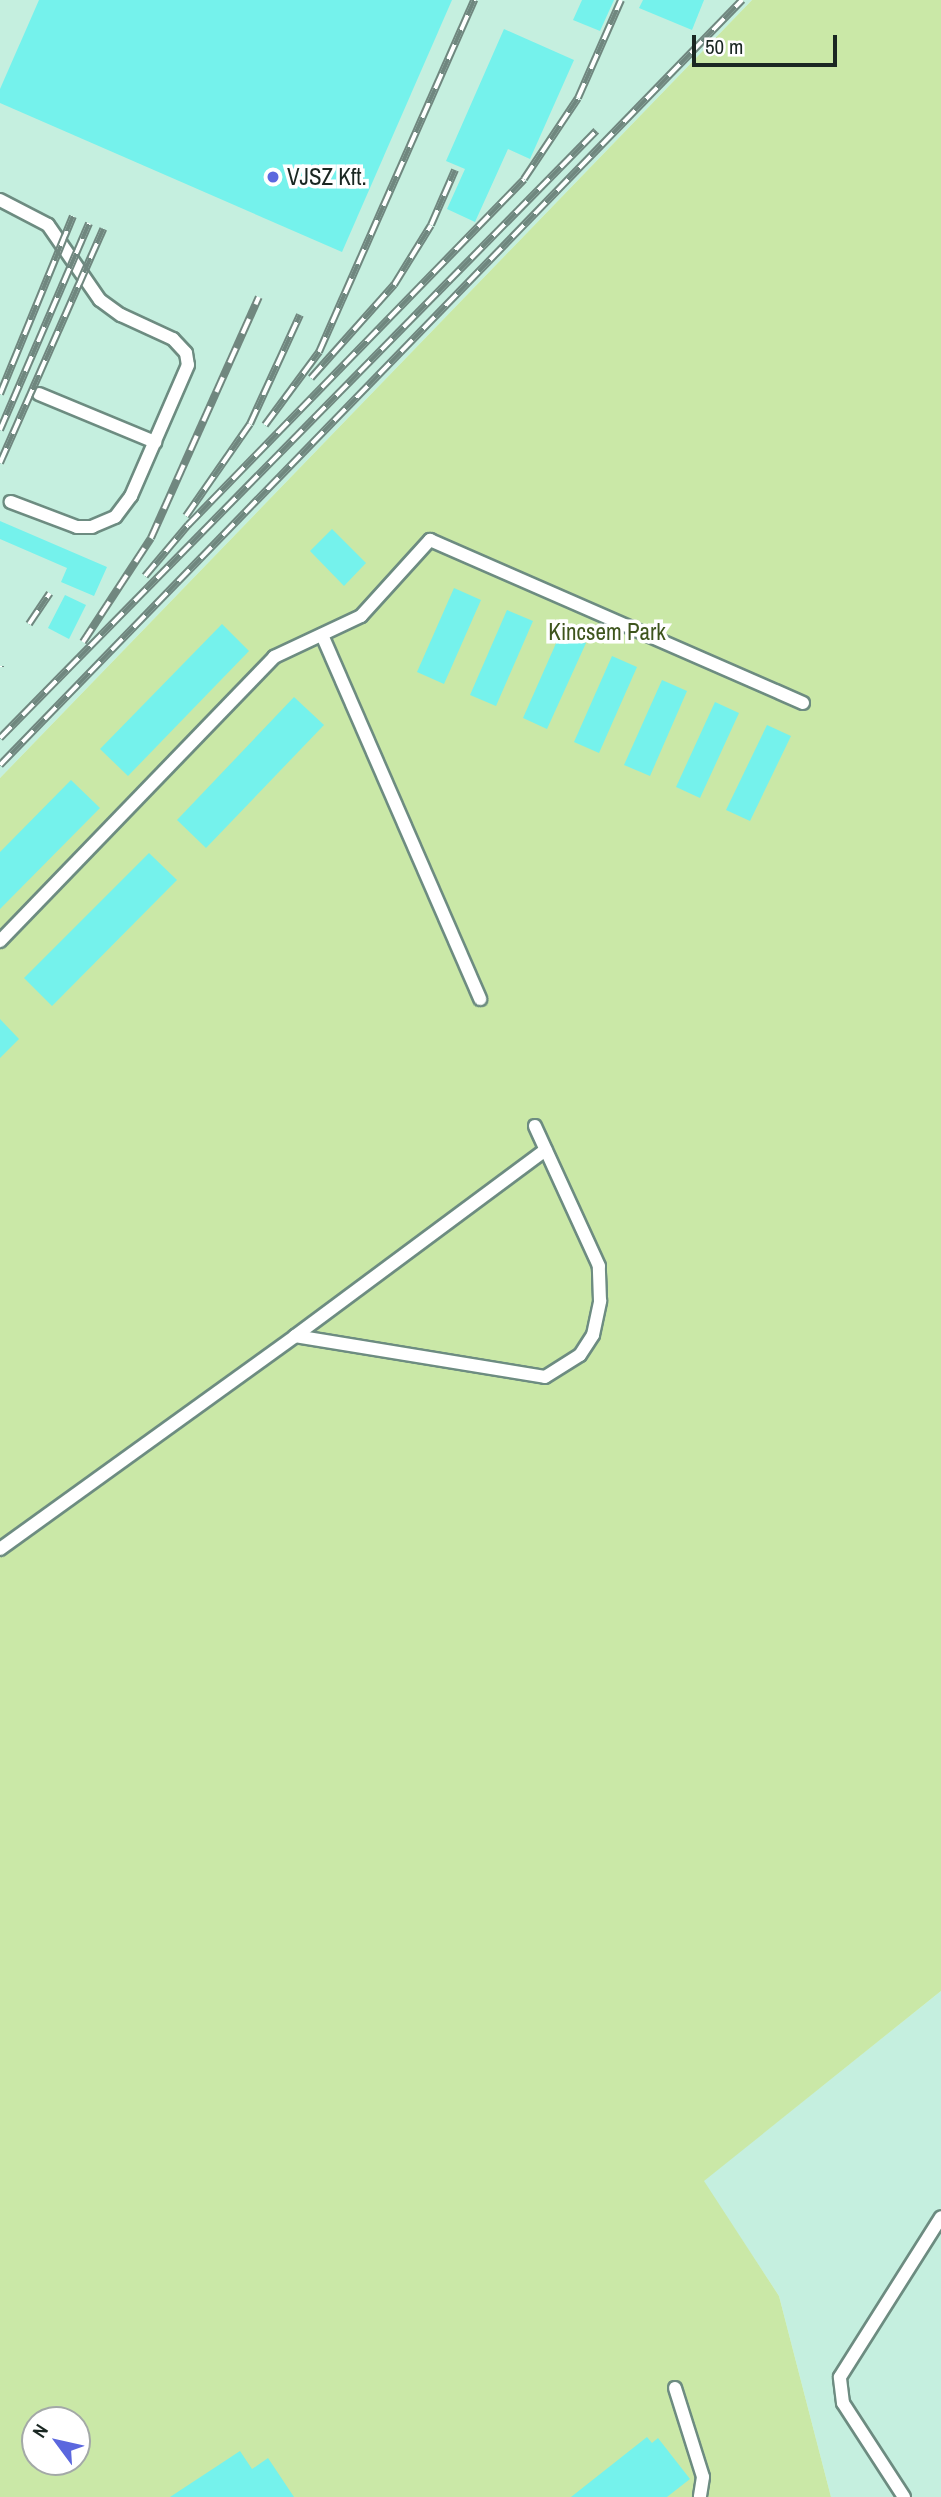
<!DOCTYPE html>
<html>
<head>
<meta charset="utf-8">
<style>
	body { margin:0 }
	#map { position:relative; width:941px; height:2497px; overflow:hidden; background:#d9fcef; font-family:"Archivo Narrow",sans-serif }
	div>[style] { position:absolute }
	.built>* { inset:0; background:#c5efdf }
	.green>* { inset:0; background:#cae8a7 }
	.building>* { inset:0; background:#75f2ec }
	.roads { filter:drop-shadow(2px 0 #6d8c81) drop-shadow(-2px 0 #6d8c81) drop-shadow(0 2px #6d8c81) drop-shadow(0 -2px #6d8c81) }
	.service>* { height:12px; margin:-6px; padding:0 6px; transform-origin:6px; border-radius:6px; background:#fff }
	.rail>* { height:8px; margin-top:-4px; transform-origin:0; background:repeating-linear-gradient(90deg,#fff 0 16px,#70877f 0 32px); box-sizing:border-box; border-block:2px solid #70877f }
	.dots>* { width:19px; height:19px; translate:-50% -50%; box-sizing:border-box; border:4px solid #fff; border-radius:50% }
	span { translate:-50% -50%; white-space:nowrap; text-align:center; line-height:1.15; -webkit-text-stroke:7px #fff; paint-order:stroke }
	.poi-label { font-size:23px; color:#1a2722 }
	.left { translate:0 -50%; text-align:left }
	.park-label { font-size:23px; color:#3e551d }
	.north { position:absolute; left:21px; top:2406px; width:70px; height:70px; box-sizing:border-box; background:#fff; border:2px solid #a3a9a7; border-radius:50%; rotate:303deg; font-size:19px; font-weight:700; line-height:28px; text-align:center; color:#1a2722 }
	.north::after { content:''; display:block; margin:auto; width:24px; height:32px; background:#5b67de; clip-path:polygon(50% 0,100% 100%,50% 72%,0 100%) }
	.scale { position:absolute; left:692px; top:35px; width:145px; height:32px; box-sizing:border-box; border:4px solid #1a2722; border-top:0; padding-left:9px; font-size:21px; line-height:24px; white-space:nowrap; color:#1a2722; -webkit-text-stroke:5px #fff; paint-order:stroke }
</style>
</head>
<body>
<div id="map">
	<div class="built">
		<div style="clip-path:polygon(0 0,752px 0,0 778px)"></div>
		<div style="clip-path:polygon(941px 1991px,941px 2497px,831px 2497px,779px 2296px,703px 2181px)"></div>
	</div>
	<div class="green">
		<div style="clip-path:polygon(evenodd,752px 0,941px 0,941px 1991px,704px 2181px,779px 2296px,831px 2497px,0 2497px,0 778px,752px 0,35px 2420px,77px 2420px,77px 2462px,35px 2462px,35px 2420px)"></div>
	</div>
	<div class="building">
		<div style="clip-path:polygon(39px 0,452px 0,342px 252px,0 103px,0 89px)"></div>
		<div style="clip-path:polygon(582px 0,614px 0,600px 31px,573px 20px)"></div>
		<div style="clip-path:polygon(643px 0,704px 0,692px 30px,639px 8px)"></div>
		<div style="clip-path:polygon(504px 29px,574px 60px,530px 159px,508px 149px,475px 222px,447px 209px,465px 169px,446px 161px)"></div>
		<div style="clip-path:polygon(0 521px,107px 567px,94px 596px,61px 582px,67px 568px,0 539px)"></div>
		<div style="clip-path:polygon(332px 529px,366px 563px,344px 586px,310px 551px)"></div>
		<div style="clip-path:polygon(454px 588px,481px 600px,444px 684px,417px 672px)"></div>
		<div style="clip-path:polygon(65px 595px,86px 605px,69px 639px,48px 628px)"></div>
		<div style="clip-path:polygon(507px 610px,533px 621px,496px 706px,470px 695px)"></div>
		<div style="clip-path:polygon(222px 624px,249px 651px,128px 776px,100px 749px)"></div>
		<div style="clip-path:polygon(561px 632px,586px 643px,547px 729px,523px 718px)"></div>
		<div style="clip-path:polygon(612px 656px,637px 667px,599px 753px,574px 742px)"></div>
		<div style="clip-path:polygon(662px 680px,687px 691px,650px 776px,624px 765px)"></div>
		<div style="clip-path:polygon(294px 697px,324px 725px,206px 848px,177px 820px)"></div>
		<div style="clip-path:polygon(715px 702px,739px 713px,700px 798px,676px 787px)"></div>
		<div style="clip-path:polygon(767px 725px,791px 736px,750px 821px,726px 810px)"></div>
		<div style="clip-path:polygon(71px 780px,100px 808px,0 909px,0 852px)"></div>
		<div style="clip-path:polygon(149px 853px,177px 880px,52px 1006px,24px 978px)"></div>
		<div style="clip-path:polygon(0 1019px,19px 1039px,0 1058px)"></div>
		<div style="clip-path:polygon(647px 2437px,652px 2443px,658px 2438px,690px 2479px,667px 2497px,571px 2497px)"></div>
		<div style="clip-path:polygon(240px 2451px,252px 2469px,268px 2458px,294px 2497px,170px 2497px)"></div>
	</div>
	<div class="roads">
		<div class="service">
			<div style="left:0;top:200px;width:54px;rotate:27.5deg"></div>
			<div style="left:48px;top:225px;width:91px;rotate:55.3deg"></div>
			<div style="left:100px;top:300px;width:26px;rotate:36deg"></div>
			<div style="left:121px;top:315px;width:57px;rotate:24.8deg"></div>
			<div style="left:173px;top:339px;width:19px;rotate:47deg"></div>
			<div style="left:186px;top:353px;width:12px;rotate:81deg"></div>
			<div style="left:188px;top:365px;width:143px;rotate:113.5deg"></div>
			<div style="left:131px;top:496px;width:26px;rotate:127deg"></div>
			<div style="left:115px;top:517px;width:25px;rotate:157deg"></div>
			<div style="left:92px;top:527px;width:15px;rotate:180deg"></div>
			<div style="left:77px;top:527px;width:71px;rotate:-159.3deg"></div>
			<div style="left:39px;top:394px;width:126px;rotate:22.5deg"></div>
			<div style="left:322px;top:635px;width:397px;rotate:66.5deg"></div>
			<div style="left:0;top:941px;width:395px;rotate:-46deg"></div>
			<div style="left:274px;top:657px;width:96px;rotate:-25.2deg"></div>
			<div style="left:361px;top:616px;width:103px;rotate:-47.8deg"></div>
			<div style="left:430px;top:540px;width:407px;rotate:23.6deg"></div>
			<div style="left:295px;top:1336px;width:312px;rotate:-36.6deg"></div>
			<div style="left:0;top:1549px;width:364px;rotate:-35.8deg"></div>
			<div style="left:295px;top:1336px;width:253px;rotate:9.3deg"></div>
			<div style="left:545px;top:1377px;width:41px;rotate:-32.2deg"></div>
			<div style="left:580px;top:1355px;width:24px;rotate:-57deg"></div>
			<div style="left:593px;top:1335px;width:35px;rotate:-78deg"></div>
			<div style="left:600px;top:1301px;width:35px;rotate:-92deg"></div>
			<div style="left:599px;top:1266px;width:154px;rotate:-114.6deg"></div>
			<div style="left:675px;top:2388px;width:93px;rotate:72.5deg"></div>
			<div style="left:703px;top:2477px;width:20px;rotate:99deg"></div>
			<div style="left:904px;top:2497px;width:112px;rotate:-123deg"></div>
			<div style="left:843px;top:2403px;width:26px;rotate:-97deg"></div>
			<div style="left:840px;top:2377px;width:189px;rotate:-57.7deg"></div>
		</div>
	</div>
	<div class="rail">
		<div style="left:311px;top:378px;width:125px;rotate:-48.3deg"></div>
		<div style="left:394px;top:285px;width:70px;rotate:-58.3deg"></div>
		<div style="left:431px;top:225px;width:60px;rotate:-66.4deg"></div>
		<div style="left:0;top:394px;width:192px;rotate:-67.7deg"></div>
		<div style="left:265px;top:425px;width:91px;rotate:-53.5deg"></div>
		<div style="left:319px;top:352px;width:385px;rotate:-66.2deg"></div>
		<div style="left:0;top:430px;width:225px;rotate:-66.7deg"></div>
		<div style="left:0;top:463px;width:256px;rotate:-66.2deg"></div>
		<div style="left:186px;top:516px;width:112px;rotate:-55.2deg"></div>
		<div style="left:250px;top:424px;width:120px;rotate:-65.4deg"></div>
		<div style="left:145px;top:576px;width:67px;rotate:-49.9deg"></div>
		<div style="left:188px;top:525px;width:482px;rotate:-45.8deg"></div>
		<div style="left:524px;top:179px;width:97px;rotate:-56.3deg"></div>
		<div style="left:578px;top:98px;width:107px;rotate:-66.3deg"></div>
		<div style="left:29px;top:624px;width:37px;rotate:-56deg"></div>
		<div style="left:83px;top:642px;width:124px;rotate:-56.8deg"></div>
		<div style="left:151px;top:538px;width:264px;rotate:-65.9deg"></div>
		<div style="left:0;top:667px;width:1px;rotate:-90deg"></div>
		<div style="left:0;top:738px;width:851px;rotate:-45.52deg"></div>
		<div style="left:0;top:765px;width:1066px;rotate:-45.87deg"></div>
	</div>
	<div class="dots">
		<div style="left:273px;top:177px;background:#5b67de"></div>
	</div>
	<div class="poi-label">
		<span class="left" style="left:287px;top:177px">VJSZ Kft.</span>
	</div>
	<div class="park-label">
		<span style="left:607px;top:632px">Kincsem Park</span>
	</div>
	<div class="north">N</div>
	<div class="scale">50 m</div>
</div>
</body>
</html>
